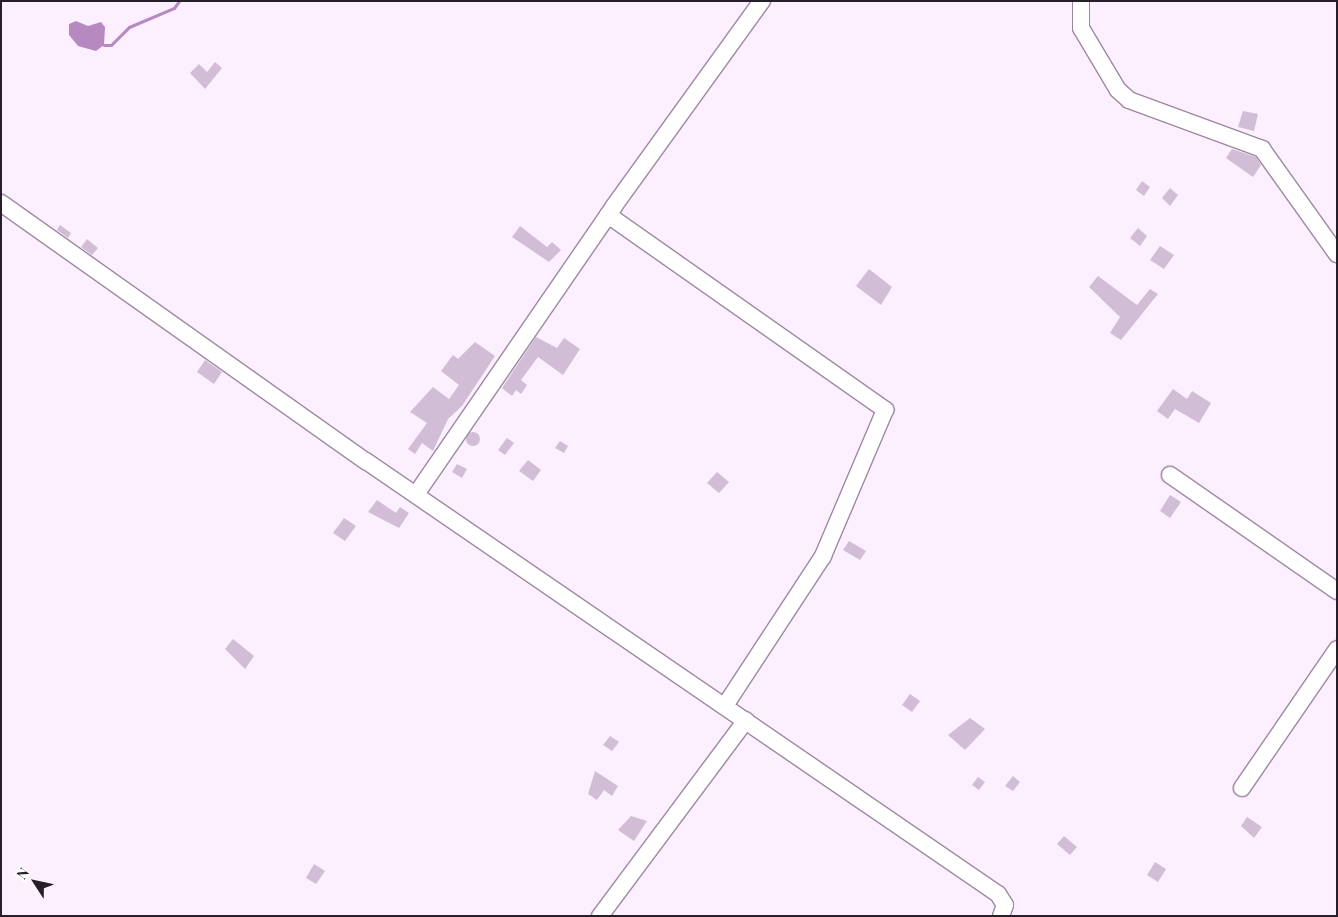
<!DOCTYPE html>
<html>
<head>
<meta charset="utf-8">
<style>
	body { margin:0 }
	#map { position:relative; width:1338px; height:917px; overflow:hidden; background:#fcefff; font-family:"Playfair Display",serif }
	div>[style] { position:absolute }
	.water>* { inset:0; background:#b689c0 }
	.stream>* { height:3px; margin:-1.5px; padding:0 1.5px; transform-origin:1.5px; border-radius:1.5px; background:#b689c0 }
	.building>* { inset:0; background:#d2bdd7 }
	.round { border-radius:50% }
	.roads { filter:drop-shadow(1px 0 #9e89a2) drop-shadow(-1px 0 #9e89a2) drop-shadow(0 1px #9e89a2) drop-shadow(0 -1px #9e89a2) }
	.minor>* { height:16px; margin:-8px; padding:0 8px; transform-origin:8px; border-radius:8px; background:#fff }
	span { translate:-50% -50%; white-space:nowrap; text-align:center; line-height:1.15; -webkit-text-stroke:4px #fff; paint-order:stroke }
	.frame { position:absolute; inset:0; border:2px solid #261e28; pointer-events:none }
	.north { position:absolute; left:10px; top:857px; width:50px; height:50px; -webkit-text-stroke:4px #fff; paint-order:stroke; rotate:305deg; font-size:14px; font-weight:700; line-height:20px; text-align:center; color:#261e28 }
	.north::after { content:''; display:block; margin:auto; width:18px; height:22px; background:#261e28; clip-path:polygon(50% 0,100% 100%,50% 72%,0 100%) }
</style>
</head>
<body>
<div id="map">
	<div class="water">
		<div style="clip-path:polygon(76px 21px,88px 26px,101px 22px,105px 27px,104px 45px,96px 51px,78px 46px,69px 35px,69px 24px)"></div>
	</div>
	<div class="stream">
		<div style="left:104px;top:45px;width:7px"></div>
		<div style="left:111px;top:45px;width:25px;rotate:-45deg"></div>
		<div style="left:129px;top:27px;width:49px;rotate:-22.9deg"></div>
		<div style="left:174px;top:8px;width:9px;rotate:-54deg"></div>
	</div>
	<div class="building">
		<div style="clip-path:polygon(215px 62px,222px 68px,205px 89px,190px 73px,199px 64px,207px 72px)"></div>
		<div style="clip-path:polygon(1243px 111px,1258px 114px,1254px 131px,1238px 127px)"></div>
		<div style="clip-path:polygon(1232px 149px,1256px 157px,1261px 165px,1253px 177px,1226px 158px)"></div>
		<div style="clip-path:polygon(1142px 181px,1150px 187px,1144px 196px,1136px 190px)"></div>
		<div style="clip-path:polygon(1170px 188px,1178px 195px,1170px 206px,1162px 198px)"></div>
		<div style="clip-path:polygon(60px 225px,71px 233px,68px 238px,57px 230px)"></div>
		<div style="clip-path:polygon(520px 226px,547px 247px,552px 242px,561px 250px,549px 262px,512px 237px)"></div>
		<div style="clip-path:polygon(1138px 228px,1147px 236px,1140px 246px,1130px 238px)"></div>
		<div style="clip-path:polygon(87px 239px,98px 248px,92px 255px,81px 247px)"></div>
		<div style="clip-path:polygon(1160px 246px,1174px 255px,1164px 269px,1150px 260px)"></div>
		<div style="clip-path:polygon(869px 269px,892px 287px,881px 305px,856px 286px)"></div>
		<div style="clip-path:polygon(1098px 276px,1137px 305px,1150px 289px,1158px 294px,1121px 340px,1110px 333px,1120px 317px,1089px 287px)"></div>
		<div style="clip-path:polygon(536px 337px,557px 348px,564px 338px,580px 349px,563px 375px,538px 357px,521px 380px,527px 385px,521px 394px,516px 390px,512px 396px,502px 388px)"></div>
		<div style="clip-path:polygon(475px 342px,495px 356px,462px 406px,448px 419px,433px 451px,422px 443px,415px 454px,408px 449px,427px 423px,410px 412px,433px 387px,449px 399px,459px 385px,441px 371px,453px 355px,458px 359px)"></div>
		<div style="clip-path:polygon(205px 360px,222px 372px,214px 384px,197px 372px)"></div>
		<div style="clip-path:polygon(1173px 389px,1187px 399px,1192px 391px,1211px 403px,1199px 423px,1175px 409px,1168px 419px,1157px 411px)"></div>
		<div class="round" style="left:466px;top:432px;width:14px;height:14px"></div>
		<div style="clip-path:polygon(507px 438px,514px 443px,505px 455px,498px 450px)"></div>
		<div style="clip-path:polygon(560px 441px,568px 446px,564px 453px,555px 448px)"></div>
		<div style="clip-path:polygon(528px 460px,541px 470px,533px 481px,519px 471px)"></div>
		<div style="clip-path:polygon(457px 464px,467px 469px,462px 478px,452px 472px)"></div>
		<div style="clip-path:polygon(717px 472px,729px 482px,719px 493px,707px 483px)"></div>
		<div style="clip-path:polygon(1170px 495px,1181px 502px,1170px 518px,1160px 511px)"></div>
		<div style="clip-path:polygon(377px 500px,396px 513px,400px 507px,409px 513px,399px 528px,368px 512px)"></div>
		<div style="clip-path:polygon(344px 518px,356px 526px,345px 541px,333px 533px)"></div>
		<div style="clip-path:polygon(849px 541px,866px 551px,860px 560px,843px 550px)"></div>
		<div style="clip-path:polygon(233px 639px,254px 656px,245px 669px,225px 649px)"></div>
		<div style="clip-path:polygon(910px 694px,920px 701px,912px 712px,902px 705px)"></div>
		<div style="clip-path:polygon(970px 718px,985px 729px,965px 750px,948px 735px)"></div>
		<div style="clip-path:polygon(610px 736px,619px 742px,612px 751px,603px 745px)"></div>
		<div style="clip-path:polygon(595px 771px,618px 786px,612px 796px,604px 790px,597px 800px,588px 794px)"></div>
		<div style="clip-path:polygon(1013px 776px,1020px 782px,1013px 791px,1005px 786px)"></div>
		<div style="clip-path:polygon(978px 777px,985px 782px,979px 790px,972px 785px)"></div>
		<div style="clip-path:polygon(631px 816px,647px 821px,634px 841px,618px 830px)"></div>
		<div style="clip-path:polygon(1247px 817px,1262px 827px,1254px 838px,1241px 826px)"></div>
		<div style="clip-path:polygon(1064px 836px,1077px 847px,1070px 855px,1057px 844px)"></div>
		<div style="clip-path:polygon(1155px 862px,1166px 869px,1158px 882px,1147px 875px)"></div>
		<div style="clip-path:polygon(314px 864px,325px 871px,316px 884px,306px 878px)"></div>
	</div>
	<div class="roads">
		<div class="minor">
			<div style="left:1081px;top:1px;width:27px;rotate:90deg"></div>
			<div style="left:1081px;top:28px;width:72px;rotate:59.2deg"></div>
			<div style="left:1118px;top:90px;width:15px;rotate:42deg"></div>
			<div style="left:1129px;top:100px;width:142px;rotate:20.2deg"></div>
			<div style="left:1262px;top:149px;width:129px;rotate:54.5deg"></div>
			<div style="left:1px;top:203px;width:447px;rotate:35.3deg"></div>
			<div style="left:366px;top:461px;width:766px;rotate:34.42deg"></div>
			<div style="left:998px;top:894px;width:13px;rotate:58deg"></div>
			<div style="left:1005px;top:905px;width:12px;rotate:110deg"></div>
			<div style="left:608px;top:215px;width:339px;rotate:35.1deg"></div>
			<div style="left:885px;top:410px;width:159px;rotate:113deg"></div>
			<div style="left:823px;top:556px;width:179px;rotate:123.2deg"></div>
			<div style="left:1170px;top:475px;width:203px;rotate:34.8deg"></div>
			<div style="left:417px;top:493px;width:348px;rotate:-55.5deg"></div>
			<div style="left:614px;top:206px;width:253px;rotate:-54.2deg"></div>
			<div style="left:1242px;top:788px;width:168px;rotate:-55.6deg"></div>
			<div style="left:600px;top:916px;width:244px;rotate:-53.3deg"></div>
		</div>
	</div>
	<div class="frame"></div>
	<div class="north">N</div>
</div>
</body>
</html>
